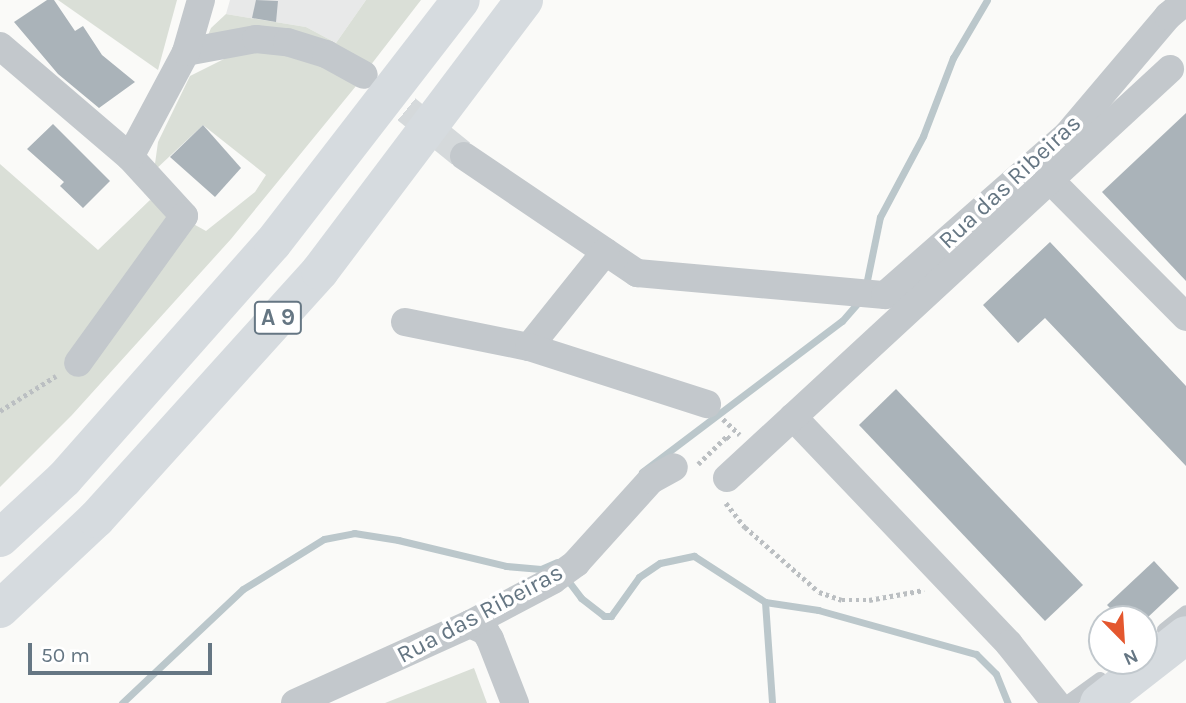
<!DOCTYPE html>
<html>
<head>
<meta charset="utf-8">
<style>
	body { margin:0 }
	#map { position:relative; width:1186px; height:703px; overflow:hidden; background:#fafaf8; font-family:Karla,sans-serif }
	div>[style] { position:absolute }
	.built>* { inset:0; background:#e8e9e9 }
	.green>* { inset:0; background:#dadfd7 }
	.stream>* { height:7px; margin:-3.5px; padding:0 3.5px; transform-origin:3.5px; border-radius:3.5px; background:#bbc7cb }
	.building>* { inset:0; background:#aab3b9 }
	.street-tunnel>* { height:28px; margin-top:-14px; transform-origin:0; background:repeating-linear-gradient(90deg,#d5d9db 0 28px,transparent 0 42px) }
	.path>* { height:4.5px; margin-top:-2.25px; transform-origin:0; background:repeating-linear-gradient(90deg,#bbbfc2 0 3.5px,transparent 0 7px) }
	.lane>* { height:14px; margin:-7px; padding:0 7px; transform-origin:7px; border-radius:7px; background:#c3c8cc }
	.street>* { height:28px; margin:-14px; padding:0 14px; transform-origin:14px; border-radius:14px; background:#c3c8cc }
	.secondary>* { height:38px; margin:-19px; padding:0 19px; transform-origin:19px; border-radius:19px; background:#d6dbdf }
	.highway>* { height:38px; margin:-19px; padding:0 19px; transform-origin:19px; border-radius:19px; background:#d6dbdf }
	span { translate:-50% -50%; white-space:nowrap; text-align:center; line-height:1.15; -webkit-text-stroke:7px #fff; paint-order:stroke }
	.shield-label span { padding:2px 5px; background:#fff; border:2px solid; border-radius:5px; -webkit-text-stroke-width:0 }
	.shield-label { font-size:23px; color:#657683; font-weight:700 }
	.street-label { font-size:24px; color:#657683 }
	.north { position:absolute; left:1088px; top:605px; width:70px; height:70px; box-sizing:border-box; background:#fff; border:2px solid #c1c8cd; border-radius:50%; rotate:156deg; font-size:19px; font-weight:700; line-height:28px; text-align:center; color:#657683 }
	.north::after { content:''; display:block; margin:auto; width:24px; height:32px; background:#e4572e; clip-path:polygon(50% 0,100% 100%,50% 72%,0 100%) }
	.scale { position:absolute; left:28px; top:643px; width:184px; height:32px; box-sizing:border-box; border:4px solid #657683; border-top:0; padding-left:9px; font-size:21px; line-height:24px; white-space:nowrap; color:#657683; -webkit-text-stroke:5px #fff; paint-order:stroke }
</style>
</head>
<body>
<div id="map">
	<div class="built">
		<div style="clip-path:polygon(230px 0,366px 0,336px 43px,306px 27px,226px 14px)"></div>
	</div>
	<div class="green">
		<div style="clip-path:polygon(58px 0,177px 0,158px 70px)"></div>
		<div style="clip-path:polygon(366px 0,421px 0,370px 66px,206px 40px,211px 28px,226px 14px,306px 27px,336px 43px)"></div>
		<div style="clip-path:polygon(280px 51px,324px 67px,356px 86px,231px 239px,72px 415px,0 487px,0 164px,98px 250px,150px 200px,206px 231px,255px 192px,266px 175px,203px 125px,154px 171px,158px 142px,190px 76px,234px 54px)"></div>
		<div style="clip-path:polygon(474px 668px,487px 703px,385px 703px)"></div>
	</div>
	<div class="stream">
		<div style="left:866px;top:285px;width:69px;rotate:-78.4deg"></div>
		<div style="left:880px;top:217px;width:92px;rotate:-62deg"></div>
		<div style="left:923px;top:136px;width:84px;rotate:-69deg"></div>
		<div style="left:953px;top:58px;width:67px;rotate:-59.6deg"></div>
		<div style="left:642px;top:472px;width:251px;rotate:-37.1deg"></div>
		<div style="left:842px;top:321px;width:28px;rotate:-49deg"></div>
		<div style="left:566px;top:578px;width:25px;rotate:53deg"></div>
		<div style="left:581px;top:598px;width:29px;rotate:38deg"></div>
		<div style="left:604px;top:616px;width:7px"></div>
		<div style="left:611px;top:616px;width:48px;rotate:-54.3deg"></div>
		<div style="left:639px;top:577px;width:25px;rotate:-34deg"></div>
		<div style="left:660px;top:563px;width:35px;rotate:-12deg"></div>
		<div style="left:694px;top:556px;width:85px;rotate:32.9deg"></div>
		<div style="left:765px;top:602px;width:54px;rotate:8.6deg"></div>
		<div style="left:818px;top:610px;width:164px;rotate:15.6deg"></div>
		<div style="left:976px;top:654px;width:28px;rotate:45deg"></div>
		<div style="left:996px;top:674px;width:31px;rotate:68deg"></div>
		<div style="left:765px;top:602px;width:101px;rotate:86deg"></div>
		<div style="left:122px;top:703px;width:166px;rotate:-43.3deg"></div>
		<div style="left:243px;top:589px;width:95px;rotate:-31.7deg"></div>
		<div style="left:324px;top:539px;width:31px;rotate:-11deg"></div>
		<div style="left:354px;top:533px;width:45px;rotate:9deg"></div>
		<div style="left:398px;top:540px;width:111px;rotate:13.5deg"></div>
		<div style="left:506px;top:566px;width:35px;rotate:5deg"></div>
		<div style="left:541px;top:569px;width:17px;rotate:-24deg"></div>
	</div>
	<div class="building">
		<div style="clip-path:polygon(47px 0,54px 0,75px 31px,83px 26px,102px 55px,135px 82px,99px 108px,58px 74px,14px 22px)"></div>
		<div style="clip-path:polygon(256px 0,278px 1px,276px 22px,252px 18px)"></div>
		<div style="clip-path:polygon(1186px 113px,1186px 281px,1102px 192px)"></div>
		<div style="clip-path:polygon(53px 124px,110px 181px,83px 208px,60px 186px,64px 182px,27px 149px)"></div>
		<div style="clip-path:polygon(203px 125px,241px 168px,215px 197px,170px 157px)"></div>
		<div style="clip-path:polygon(1050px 242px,1186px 386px,1186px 466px,1045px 318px,1018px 343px,983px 305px)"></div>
		<div style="clip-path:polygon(896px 389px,1083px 585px,1045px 621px,859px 425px)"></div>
		<div style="clip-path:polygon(1154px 561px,1179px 588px,1146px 619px,1121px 619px,1107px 605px)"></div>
	</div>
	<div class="street-tunnel">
		<div style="left:374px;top:83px;width:116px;rotate:39deg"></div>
	</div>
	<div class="path">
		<div style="left:0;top:411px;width:66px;rotate:-32deg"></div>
		<div style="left:723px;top:419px;width:23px;rotate:43deg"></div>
		<div style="left:698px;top:464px;width:40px;rotate:-44deg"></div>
		<div style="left:727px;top:436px;width:7px;rotate:45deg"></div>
		<div style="left:726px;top:503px;width:31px;rotate:52deg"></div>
		<div style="left:745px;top:527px;width:98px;rotate:41.3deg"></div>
		<div style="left:819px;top:592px;width:24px;rotate:19deg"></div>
		<div style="left:842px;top:600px;width:27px"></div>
		<div style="left:869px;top:600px;width:56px;rotate:-10.3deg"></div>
	</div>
	<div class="lane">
		<div style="left:1164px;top:630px;width:28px;rotate:-39deg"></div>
		<div style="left:1067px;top:703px;width:41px;rotate:-36deg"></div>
	</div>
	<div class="street">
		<div style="left:0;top:46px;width:171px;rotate:40.5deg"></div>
		<div style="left:130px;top:157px;width:80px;rotate:47.5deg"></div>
		<div style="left:184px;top:216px;width:181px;rotate:125.8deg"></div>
		<div style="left:186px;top:52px;width:71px;rotate:-10.5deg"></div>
		<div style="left:256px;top:39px;width:31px;rotate:6deg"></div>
		<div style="left:287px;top:42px;width:41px;rotate:17.1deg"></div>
		<div style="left:326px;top:54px;width:43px;rotate:28.9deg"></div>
		<div style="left:464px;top:156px;width:209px;rotate:34.1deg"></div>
		<div style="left:637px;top:273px;width:249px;rotate:5.1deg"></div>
		<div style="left:885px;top:295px;width:244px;rotate:-41.3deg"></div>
		<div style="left:1068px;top:134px;width:155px;rotate:-49.7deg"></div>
		<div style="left:1168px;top:16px;width:23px;rotate:-40deg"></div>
		<div style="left:130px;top:157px;width:119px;rotate:-61.9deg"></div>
		<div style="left:186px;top:52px;width:54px;rotate:-73.9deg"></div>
		<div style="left:1050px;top:180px;width:193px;rotate:45.2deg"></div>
		<div style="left:405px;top:322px;width:126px;rotate:11.4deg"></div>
		<div style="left:529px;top:347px;width:122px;rotate:-51.3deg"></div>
		<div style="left:529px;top:347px;width:187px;rotate:17.8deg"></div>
		<div style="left:793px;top:417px;width:313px;rotate:46.4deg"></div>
		<div style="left:1009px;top:644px;width:75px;rotate:51.5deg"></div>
		<div style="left:727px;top:478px;width:603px;rotate:-42.71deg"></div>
		<div style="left:470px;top:624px;width:17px;rotate:25deg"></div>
		<div style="left:485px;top:631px;width:9px;rotate:58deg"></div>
		<div style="left:490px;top:639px;width:69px;rotate:68.7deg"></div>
		<div style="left:295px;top:703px;width:192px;rotate:-24.3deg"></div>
		<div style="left:470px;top:624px;width:94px;rotate:-27.9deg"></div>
		<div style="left:553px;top:580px;width:29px;rotate:-36deg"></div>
		<div style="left:576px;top:563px;width:112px;rotate:-47.9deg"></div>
		<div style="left:651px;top:480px;width:26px;rotate:-29deg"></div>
	</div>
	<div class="secondary">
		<div style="left:1099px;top:703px;width:110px;rotate:-38deg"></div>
	</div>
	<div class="highway">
		<div style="left:0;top:538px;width:87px;rotate:-42.7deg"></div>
		<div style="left:64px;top:479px;width:315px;rotate:-48.5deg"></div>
		<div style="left:273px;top:243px;width:307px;rotate:-52.3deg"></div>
		<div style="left:0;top:609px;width:132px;rotate:-43.2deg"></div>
		<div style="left:96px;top:519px;width:334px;rotate:-47.9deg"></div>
		<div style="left:320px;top:271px;width:339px;rotate:-53deg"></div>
	</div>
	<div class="shield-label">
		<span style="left:278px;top:318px">A 9</span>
	</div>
	<div class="street-label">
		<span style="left:1010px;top:182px;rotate:-43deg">Rua das Ribeiras</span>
		<span style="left:480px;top:614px;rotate:-28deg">Rua das Ribeiras</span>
	</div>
	<div class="north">N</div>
	<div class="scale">50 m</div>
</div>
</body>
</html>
